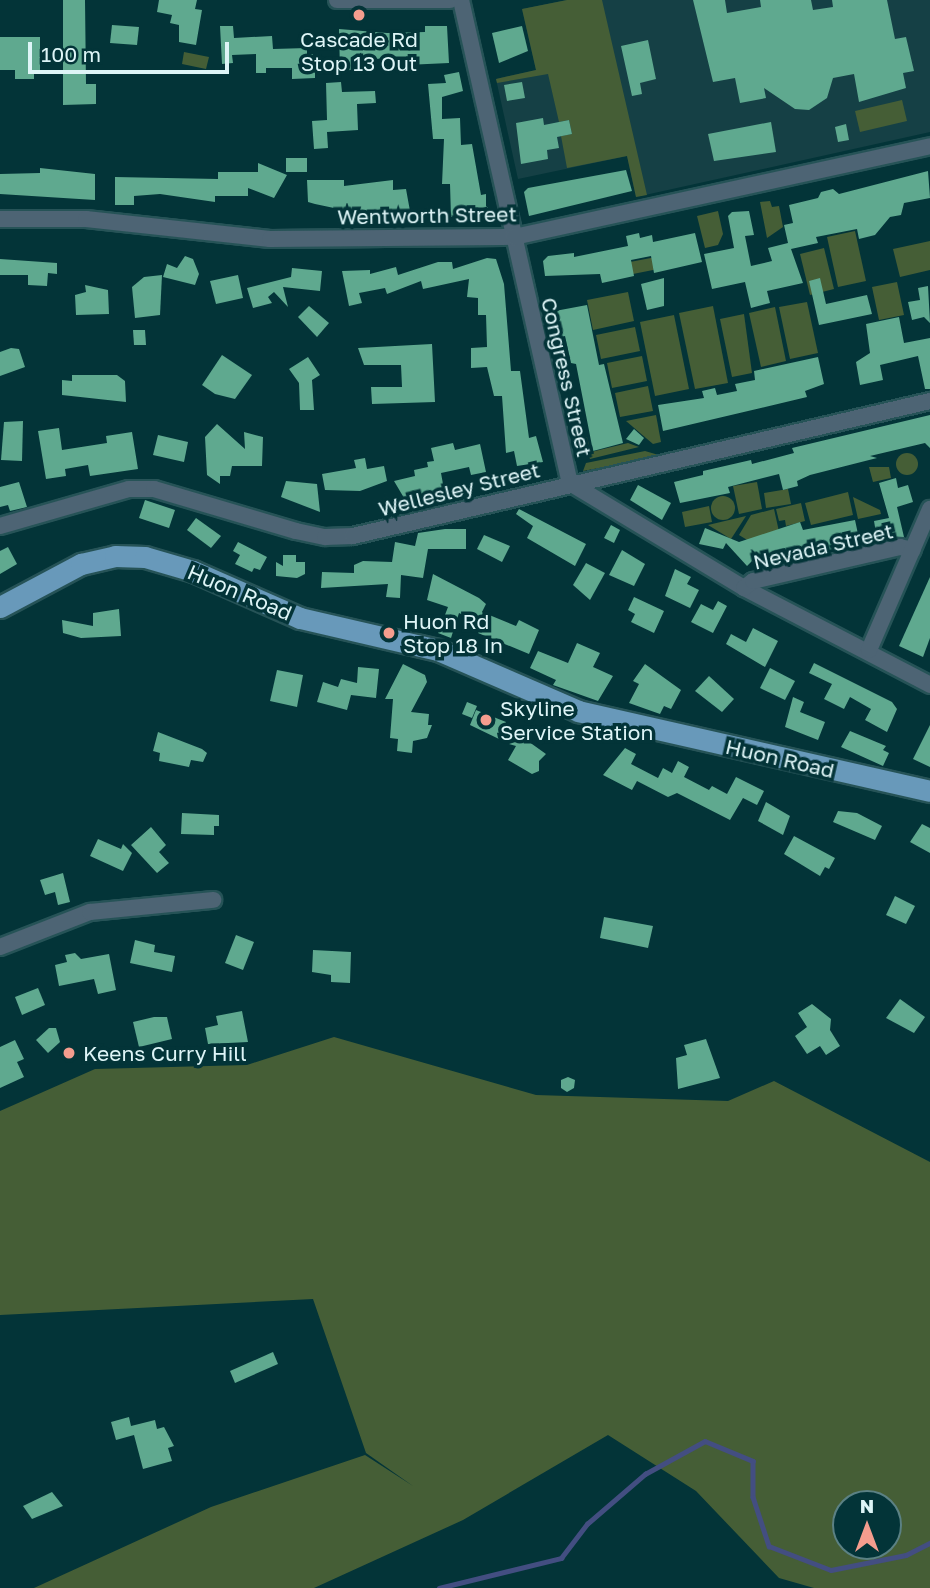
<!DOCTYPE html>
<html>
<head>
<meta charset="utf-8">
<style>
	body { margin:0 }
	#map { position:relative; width:930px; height:1588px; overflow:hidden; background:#033438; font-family:"Golos Text",sans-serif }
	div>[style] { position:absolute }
	.built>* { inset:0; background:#154045 }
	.green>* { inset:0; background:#455e36 }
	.round { border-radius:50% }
	.stream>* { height:4.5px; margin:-2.25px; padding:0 2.25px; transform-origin:2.25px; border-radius:2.25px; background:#434e81 }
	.building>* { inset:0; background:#5fa98f }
	.roads { filter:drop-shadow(2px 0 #265357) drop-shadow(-2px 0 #265357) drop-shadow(0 2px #265357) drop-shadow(0 -2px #265357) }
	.minor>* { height:16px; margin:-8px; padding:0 8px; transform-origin:8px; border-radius:8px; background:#4d6474 }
	.major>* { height:21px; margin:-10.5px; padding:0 10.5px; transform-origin:10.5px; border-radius:10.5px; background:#6899ba }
	.dots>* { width:19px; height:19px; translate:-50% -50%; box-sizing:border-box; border:4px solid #033438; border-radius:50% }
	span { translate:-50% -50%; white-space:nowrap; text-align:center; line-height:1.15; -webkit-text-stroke:7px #033438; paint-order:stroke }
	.poi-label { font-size:21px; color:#def5f7 }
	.left { translate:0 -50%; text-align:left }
	.street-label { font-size:21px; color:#def5f7 }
	.north { position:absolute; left:832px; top:1490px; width:70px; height:70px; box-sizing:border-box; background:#033438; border:2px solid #5b8184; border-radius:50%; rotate:0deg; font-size:19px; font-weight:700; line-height:28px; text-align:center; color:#def5f7 }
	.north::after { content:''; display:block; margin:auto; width:24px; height:32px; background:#f59d8e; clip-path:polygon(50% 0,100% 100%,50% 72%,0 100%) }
	.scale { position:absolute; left:28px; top:42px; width:201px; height:32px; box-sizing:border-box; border:4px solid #def5f7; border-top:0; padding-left:9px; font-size:21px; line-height:24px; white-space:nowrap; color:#def5f7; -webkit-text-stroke:5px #033438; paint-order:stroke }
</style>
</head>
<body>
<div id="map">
	<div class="built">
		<div style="clip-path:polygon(567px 0,930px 0,930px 132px,636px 197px,627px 156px,518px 179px,496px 79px,536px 70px,522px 9px)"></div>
	</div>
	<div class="green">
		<div style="clip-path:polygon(567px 0,602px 0,647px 195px,636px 197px,627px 156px,567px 168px,561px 136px,572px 134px,569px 120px,559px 122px,548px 74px,497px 83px,496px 79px,536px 70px,522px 9px)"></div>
		<div style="clip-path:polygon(184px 52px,209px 57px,206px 69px,182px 64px)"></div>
		<div style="clip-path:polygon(902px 100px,907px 121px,860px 132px,855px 111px)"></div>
		<div style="clip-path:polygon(770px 201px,772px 207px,779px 206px,783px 227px,767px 238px,760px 202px)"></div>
		<div style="clip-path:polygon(718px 211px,723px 234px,718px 245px,705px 248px,697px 216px)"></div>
		<div style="clip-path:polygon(855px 231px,866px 281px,838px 287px,827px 237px)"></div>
		<div style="clip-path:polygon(930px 241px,930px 270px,900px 277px,893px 249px)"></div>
		<div style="clip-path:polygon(824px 248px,834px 289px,810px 295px,800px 254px)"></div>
		<div style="clip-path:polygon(661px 256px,663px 268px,633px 274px,630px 262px)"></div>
		<div style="clip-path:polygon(897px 282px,904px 315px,879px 320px,872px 287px)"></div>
		<div style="clip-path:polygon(628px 292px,634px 321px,593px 330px,587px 300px)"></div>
		<div style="clip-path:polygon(807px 302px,818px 353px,790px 359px,779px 307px)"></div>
		<div style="clip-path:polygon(713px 306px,728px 383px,695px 389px,679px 313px)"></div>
		<div style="clip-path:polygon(775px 307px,786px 361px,761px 367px,749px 313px)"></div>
		<div style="clip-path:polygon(744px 314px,752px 373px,732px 377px,720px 319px)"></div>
		<div style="clip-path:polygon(674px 315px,689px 389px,655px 396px,640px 322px)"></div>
		<div style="clip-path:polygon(635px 327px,640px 351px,601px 359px,596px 335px)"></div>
		<div style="clip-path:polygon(642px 356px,647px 381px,612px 388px,607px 363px)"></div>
		<div style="clip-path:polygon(648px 386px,653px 411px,620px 417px,615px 393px)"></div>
		<div style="clip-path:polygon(656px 415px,661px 442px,653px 444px,626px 421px)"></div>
		<div style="clip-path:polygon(587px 437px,591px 452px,628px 443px,639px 447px,590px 459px,581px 438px)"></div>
		<div style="clip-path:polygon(645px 451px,662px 456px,583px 471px,586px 463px)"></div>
		<div class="round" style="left:896px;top:453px;width:22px;height:22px"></div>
		<div style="clip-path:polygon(869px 467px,889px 467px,891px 478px,873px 482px)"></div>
		<div style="clip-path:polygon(757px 482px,762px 509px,739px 514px,733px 486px)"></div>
		<div style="clip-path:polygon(788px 489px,791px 504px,766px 508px,764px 493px)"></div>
		<div style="clip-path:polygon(848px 492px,853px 515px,811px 525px,805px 503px)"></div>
		<div class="round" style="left:711px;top:496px;width:24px;height:24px"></div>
		<div style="clip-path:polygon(853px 497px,880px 510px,881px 514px,858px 519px)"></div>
		<div style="clip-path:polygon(801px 503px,805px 521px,786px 526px,785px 520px,779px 521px,776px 509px)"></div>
		<div style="clip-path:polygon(709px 506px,712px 522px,685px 527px,682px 512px)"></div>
		<div style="clip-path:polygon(774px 509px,780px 536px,757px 546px,739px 535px,751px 515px)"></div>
		<div style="clip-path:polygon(746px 516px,731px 539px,708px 525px)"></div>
		<div style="clip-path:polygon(evenodd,334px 1037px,536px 1095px,728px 1101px,774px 1081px,930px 1162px,930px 1588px,814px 1588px,779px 1578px,696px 1491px,608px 1435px,463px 1520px,314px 1588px,34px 1588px,211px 1507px,365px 1455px,413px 1486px,366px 1453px,313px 1299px,0 1315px,0 1111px,95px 1069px,247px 1065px,334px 1037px,846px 1504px,888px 1504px,888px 1546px,846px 1546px,846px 1504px)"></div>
	</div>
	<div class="stream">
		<div style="left:439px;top:1588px;width:126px;rotate:-13.8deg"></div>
		<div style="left:561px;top:1558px;width:43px;rotate:-52.6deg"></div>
		<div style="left:587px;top:1524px;width:77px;rotate:-40.8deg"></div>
		<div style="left:645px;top:1474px;width:68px;rotate:-28.8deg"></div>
		<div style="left:705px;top:1441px;width:52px;rotate:22.6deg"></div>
		<div style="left:753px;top:1461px;width:36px;rotate:90deg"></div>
		<div style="left:753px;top:1497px;width:52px;rotate:71.9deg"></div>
		<div style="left:769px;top:1546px;width:66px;rotate:21.2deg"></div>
		<div style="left:831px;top:1570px;width:76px;rotate:-11.3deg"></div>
		<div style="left:906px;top:1555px;width:27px;rotate:-27deg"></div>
	</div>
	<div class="building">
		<div style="clip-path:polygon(63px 0,85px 0,86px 84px,96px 84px,96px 104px,63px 105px)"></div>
		<div style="clip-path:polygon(159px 0,197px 0,195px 9px,202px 10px,196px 45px,179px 42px,179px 25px,170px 23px,172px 15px,157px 12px)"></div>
		<div style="clip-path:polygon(693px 0,725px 0,727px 13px,761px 7px,760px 0,811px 0,813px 10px,833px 7px,832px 0,887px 0,895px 39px,906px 37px,914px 71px,903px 73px,906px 88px,859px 102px,854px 74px,833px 78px,827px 98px,809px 110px,795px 109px,764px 88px,766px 98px,740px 103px,735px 78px,713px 82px)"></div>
		<div style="clip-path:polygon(112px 25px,139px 27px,137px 45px,110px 43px)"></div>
		<div style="clip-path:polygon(220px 26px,233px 26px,234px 38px,272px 36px,273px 49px,307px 48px,307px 54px,315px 54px,315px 78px,292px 79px,292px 68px,266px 68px,266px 73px,256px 73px,256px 54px,232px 55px,233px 63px,222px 64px)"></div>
		<div style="clip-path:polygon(425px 26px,447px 26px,449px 63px,406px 65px,406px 58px,370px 59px,370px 66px,340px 72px,339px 29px,387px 33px,425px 32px)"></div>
		<div style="clip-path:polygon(522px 26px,528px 51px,499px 63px,492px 33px)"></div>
		<div style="clip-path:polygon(0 37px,40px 37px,40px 70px,34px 70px,34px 79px,15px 79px,15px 70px,0 70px)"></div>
		<div style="clip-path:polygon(648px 40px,656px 79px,640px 83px,642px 94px,632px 96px,621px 46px)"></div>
		<div style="clip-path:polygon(459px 72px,463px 91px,442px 97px,442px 119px,460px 118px,461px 145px,472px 144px,481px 195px,486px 194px,486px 206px,496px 216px,451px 217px,450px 184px,442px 184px,444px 139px,433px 139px,428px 84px,446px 83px,444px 75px)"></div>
		<div style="clip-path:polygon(341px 82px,342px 92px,375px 91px,376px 103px,357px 104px,358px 130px,327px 132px,328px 148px,314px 149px,312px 121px,327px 120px,326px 83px)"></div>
		<div style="clip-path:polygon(522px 82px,525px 98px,507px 101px,504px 85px)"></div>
		<div style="clip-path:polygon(543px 118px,544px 125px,569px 120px,572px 134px,557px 137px,559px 148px,547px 150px,548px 159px,521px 164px,516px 123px)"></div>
		<div style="clip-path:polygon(771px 122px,776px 152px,714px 161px,708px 134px)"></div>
		<div style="clip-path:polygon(846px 124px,849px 140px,838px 142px,835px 127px)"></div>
		<div style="clip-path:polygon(286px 158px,307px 158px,307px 172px,286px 172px)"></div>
		<div style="clip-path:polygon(258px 163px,287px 175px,274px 198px,248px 188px,248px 196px,215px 196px,215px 202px,160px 194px,134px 196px,134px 205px,115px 205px,115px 177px,218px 179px,218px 172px,258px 172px)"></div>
		<div style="clip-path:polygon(40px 168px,95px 174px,95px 200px,0 194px,0 174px,40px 173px)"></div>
		<div style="clip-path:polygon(626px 170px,632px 191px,529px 216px,524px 192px,528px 188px)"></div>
		<div style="clip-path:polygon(928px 171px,930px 198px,904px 203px,901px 215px,890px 217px,875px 235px,859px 239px,857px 229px,816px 237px,818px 243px,791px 249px,803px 283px,767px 291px,770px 303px,751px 308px,745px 282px,712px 289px,704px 254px,734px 248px,728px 216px,732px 212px,749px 211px,754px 235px,745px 236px,751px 266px,772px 261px,768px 248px,788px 243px,784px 225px,793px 223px,789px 205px,818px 198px,821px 192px,833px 189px,839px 194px)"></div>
		<div style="clip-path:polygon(307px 180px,344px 180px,344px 186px,393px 180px,393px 190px,406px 189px,410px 211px,372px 216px,315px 204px,308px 202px)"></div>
		<div style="clip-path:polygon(639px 233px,640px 238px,652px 235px,653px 242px,695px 233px,702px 262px,654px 273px,651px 256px,631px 260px,634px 276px,602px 283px,600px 274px,545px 276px,543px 261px,548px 256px,574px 253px,574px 257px,628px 246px,626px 236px)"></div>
		<div style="clip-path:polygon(185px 256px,193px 259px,199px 274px,195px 285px,163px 277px,167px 264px,177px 268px)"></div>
		<div style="clip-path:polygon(487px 258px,496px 259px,504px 284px,511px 371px,520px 371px,529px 438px,536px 436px,543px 462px,517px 466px,514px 451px,506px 453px,502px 396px,494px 396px,487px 367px,471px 368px,471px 348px,487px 347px,486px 315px,478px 315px,478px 298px,467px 297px,469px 279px,423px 289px,421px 281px,387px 294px,385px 288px,359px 293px,362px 303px,349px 306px,342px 271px,370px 270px,370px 274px,396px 267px,398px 275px,438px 262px,452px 262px,453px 269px)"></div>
		<div style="clip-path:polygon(0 259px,57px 263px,57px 274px,48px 273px,47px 286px,28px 285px,28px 275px,0 275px)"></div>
		<div style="clip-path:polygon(292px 268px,322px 271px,320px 291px,283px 287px,288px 307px,274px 292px,268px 297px,272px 303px,253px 308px,247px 288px,291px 277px)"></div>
		<div style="clip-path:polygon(162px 275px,160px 315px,135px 318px,132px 287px,144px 277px)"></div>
		<div style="clip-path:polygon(238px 275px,243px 298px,216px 304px,210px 281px)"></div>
		<div style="clip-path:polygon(664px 278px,664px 306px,647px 310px,641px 284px)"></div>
		<div style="clip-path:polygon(820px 278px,826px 304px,867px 295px,872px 314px,819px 325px,809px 281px)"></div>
		<div style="clip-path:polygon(85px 285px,108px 290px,109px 314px,76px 315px,75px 295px,86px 292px)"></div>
		<div style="clip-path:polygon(928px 286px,930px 323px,924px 317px,912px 320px,908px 302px,920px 300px,918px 288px)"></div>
		<div style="clip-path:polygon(587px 305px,599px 365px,604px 364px,623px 443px,593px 451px,576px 364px,571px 363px,565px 336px,561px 337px,555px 311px)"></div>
		<div style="clip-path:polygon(309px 306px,329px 323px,317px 337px,298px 317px)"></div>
		<div style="clip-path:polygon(899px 317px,904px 343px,930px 338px,930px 389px,925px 389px,918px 356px,880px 365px,883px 380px,860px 385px,856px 362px,870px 353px,866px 324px)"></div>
		<div style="clip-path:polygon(133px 330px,145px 330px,146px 345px,134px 345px)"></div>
		<div style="clip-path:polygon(432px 344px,435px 402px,372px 404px,371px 387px,402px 387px,401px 365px,364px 365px,358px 348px)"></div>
		<div style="clip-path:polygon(11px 348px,19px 349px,25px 367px,0 376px,0 352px)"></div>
		<div style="clip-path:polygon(222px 355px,252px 375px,235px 399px,215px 394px,202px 385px)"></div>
		<div style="clip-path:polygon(308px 357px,320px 375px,312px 380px,314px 410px,300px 410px,299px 383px,289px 369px)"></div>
		<div style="clip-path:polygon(818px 357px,824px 384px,805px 391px,807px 397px,663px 431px,658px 405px,704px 398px,702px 391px,715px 388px,717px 395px,737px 391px,735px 384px,755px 380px,754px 371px)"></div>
		<div style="clip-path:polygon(72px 375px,117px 375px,125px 381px,126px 402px,62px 395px,62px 380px,72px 381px)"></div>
		<div style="clip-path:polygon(930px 415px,930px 448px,925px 443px,870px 456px,877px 458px,810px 475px,797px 481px,798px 486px,783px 490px,779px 474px,728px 487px,730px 493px,680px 503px,674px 482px,703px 475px,703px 471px,751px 460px,752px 464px,794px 453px,792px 448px)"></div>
		<div style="clip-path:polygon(23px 421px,22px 461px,1px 460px,4px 422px)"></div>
		<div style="clip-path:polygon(217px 424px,245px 449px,244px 432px,263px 437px,262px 466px,232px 466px,230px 476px,220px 476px,220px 484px,207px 475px,205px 437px)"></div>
		<div style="clip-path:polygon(59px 428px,62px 450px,107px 443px,106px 436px,132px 432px,138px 469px,90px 476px,88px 465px,65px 469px,66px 476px,46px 479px,38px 431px)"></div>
		<div style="clip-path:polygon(634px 429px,644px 438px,639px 445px,626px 439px)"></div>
		<div style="clip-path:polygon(158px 435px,188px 442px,184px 462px,153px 455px)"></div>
		<div style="clip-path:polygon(453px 443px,455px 450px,480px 444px,486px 472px,471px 475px,469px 467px,441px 473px,445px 495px,407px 503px,394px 481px,415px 476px,414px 470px,428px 467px,427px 462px,434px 461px,431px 448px)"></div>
		<div style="clip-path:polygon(365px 458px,367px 469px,384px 466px,387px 481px,360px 491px,325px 490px,322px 474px,356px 468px,354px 460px)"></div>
		<div style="clip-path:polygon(896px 478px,898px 488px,908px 485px,913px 502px,897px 507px,904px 537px,883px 536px,882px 531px,876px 533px,874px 521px,889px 518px,879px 483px)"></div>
		<div style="clip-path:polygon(286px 481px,317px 484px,320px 512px,281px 497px)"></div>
		<div style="clip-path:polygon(19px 482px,27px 507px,10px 511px,8px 505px,0 507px,0 487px)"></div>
		<div style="clip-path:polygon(638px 485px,671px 503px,662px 520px,630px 500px)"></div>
		<div style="clip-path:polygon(145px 500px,175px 510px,169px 528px,139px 518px)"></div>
		<div style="clip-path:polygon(519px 509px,586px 544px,575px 566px,527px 538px,533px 526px,516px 514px)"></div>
		<div style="clip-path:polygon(196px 518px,221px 536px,211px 548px,187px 530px)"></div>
		<div style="clip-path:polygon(855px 520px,858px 534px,843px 538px,844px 547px,817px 552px,817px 548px,789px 557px,785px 548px,773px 551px,756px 566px,752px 561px,747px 566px,726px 543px,723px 549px,699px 544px,705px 528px,739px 542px,800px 522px,803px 530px)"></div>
		<div style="clip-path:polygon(611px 525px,620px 530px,614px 543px,604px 538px)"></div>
		<div style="clip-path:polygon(445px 529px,466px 529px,466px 549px,428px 549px,423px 578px,401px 575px,400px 598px,386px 597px,388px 584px,321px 588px,322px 572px,354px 573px,354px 565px,363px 561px,392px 562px,395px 542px,415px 546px,418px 533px)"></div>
		<div style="clip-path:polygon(484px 535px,510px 546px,502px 562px,477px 549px)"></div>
		<div style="clip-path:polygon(238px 542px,267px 557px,260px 570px,254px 568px,252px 572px,235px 564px,240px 555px,233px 551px)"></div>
		<div style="clip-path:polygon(8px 547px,17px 564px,0 574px,0 551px)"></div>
		<div style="clip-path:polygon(622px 550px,645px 564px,634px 586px,609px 575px)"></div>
		<div style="clip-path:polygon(283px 555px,296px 555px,296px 562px,305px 562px,305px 574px,297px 578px,276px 576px,276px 562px,283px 566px)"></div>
		<div style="clip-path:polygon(586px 563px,605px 573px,590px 600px,573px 585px)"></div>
		<div style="clip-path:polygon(675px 569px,691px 577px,687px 584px,699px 590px,690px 608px,665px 596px)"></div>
		<div style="clip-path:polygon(433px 574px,479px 598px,486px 604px,482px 612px,516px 626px,519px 620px,539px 630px,529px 654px,478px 633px,483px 624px,459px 613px,451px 638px,438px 633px,448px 607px,427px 600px)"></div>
		<div style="clip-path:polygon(930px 577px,930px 638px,923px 657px,899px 646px)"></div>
		<div style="clip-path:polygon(634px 597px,664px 611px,654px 633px,631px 622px,635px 614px,628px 610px)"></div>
		<div style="clip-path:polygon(718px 601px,727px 606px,713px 633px,691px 622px,701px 604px,713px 610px)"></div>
		<div style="clip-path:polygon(119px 609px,121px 636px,81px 638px,63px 633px,62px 620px,93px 626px,93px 613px)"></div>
		<div style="clip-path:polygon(753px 628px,778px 641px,765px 667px,726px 644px,731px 634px,746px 642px)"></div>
		<div style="clip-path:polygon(577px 643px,600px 653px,593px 667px,613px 676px,598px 701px,553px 685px,556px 680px,530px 668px,538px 651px,568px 663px)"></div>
		<div style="clip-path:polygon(814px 663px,892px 702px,897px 709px,887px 732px,865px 720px,871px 709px,850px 697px,844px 709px,824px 699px,832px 684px,809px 673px)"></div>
		<div style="clip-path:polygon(403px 664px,425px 675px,427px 682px,411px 712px,429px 714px,428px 725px,432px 725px,427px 738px,413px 741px,412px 753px,397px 751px,398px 739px,390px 738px,393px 699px,385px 699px)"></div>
		<div style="clip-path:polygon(645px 664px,681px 690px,671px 709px,664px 706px,660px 714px,629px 703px,639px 684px,633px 681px)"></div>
		<div style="clip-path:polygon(358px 667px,379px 669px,376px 698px,351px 695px,347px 710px,317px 702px,323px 682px,338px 687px,341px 679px,357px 683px)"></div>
		<div style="clip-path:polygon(770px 668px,795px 681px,785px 700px,760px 688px)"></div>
		<div style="clip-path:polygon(277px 670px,303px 675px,297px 707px,270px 701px)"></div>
		<div style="clip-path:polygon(709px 676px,734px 699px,722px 712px,695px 691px)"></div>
		<div style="clip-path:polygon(793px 697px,804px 702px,800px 712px,825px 722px,818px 740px,785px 727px)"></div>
		<div style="clip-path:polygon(467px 702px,477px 706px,472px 718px,462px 714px)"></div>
		<div style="clip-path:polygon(476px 710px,506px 722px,499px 739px,470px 725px)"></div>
		<div style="clip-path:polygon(930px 725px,930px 767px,913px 759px)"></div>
		<div style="clip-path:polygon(850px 731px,886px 746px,883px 750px,889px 753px,883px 766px,841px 747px)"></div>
		<div style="clip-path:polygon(158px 732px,202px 749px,207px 753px,203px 762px,191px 760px,189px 767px,159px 761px,160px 753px,153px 751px)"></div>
		<div style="clip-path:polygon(525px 739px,546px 754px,539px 761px,539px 771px,532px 774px,508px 760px,516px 746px,509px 744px)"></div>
		<div style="clip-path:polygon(625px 748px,636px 754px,631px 764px,658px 778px,663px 768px,672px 773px,678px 761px,689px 767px,684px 777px,709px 790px,712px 786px,727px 794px,736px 777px,764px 791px,757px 805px,743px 798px,730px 820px,677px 793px,668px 797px,637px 781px,632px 790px,603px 775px)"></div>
		<div style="clip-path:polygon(766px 802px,790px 816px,783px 835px,758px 821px)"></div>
		<div style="clip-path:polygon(838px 811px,857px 813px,882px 826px,875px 840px,833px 822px)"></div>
		<div style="clip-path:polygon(182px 813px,219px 815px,219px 826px,214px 826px,214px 835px,181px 834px)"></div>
		<div style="clip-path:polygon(922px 824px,930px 828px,930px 853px,910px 842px)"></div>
		<div style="clip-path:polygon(151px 827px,166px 845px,159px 852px,169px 863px,157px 873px,131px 845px)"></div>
		<div style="clip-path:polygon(794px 836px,835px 858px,829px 869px,825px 867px,820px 876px,784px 854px)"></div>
		<div style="clip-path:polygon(98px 839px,121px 849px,123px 844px,132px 853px,123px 871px,90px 856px)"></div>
		<div style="clip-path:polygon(63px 873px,70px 902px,58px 905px,55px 892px,45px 895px,40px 880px)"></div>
		<div style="clip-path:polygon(895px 896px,915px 906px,906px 924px,886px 915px)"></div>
		<div style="clip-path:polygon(604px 917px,653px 926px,648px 948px,600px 938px)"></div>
		<div style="clip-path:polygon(236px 935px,254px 942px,243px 970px,225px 963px)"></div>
		<div style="clip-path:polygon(135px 940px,155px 945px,154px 952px,175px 956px,172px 972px,130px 963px)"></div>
		<div style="clip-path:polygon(313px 950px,351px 952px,350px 983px,331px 982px,331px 975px,312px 972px)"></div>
		<div style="clip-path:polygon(75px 953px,81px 959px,109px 954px,116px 990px,98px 994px,94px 979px,59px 986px,55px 965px,67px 962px,65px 955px)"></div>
		<div style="clip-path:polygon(38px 988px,45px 1005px,22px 1015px,15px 997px)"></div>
		<div style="clip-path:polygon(900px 999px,925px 1017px,914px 1033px,886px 1018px)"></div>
		<div style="clip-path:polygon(812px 1004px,831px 1019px,830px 1030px,840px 1046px,826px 1055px,820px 1046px,807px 1054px,795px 1036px,807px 1027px,798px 1013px)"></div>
		<div style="clip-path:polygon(242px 1011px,248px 1042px,208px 1044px,205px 1028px,218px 1025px,216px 1016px)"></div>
		<div style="clip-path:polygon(154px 1017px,167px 1017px,172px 1039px,139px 1047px,133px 1022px)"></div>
		<div style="clip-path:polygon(49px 1028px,56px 1028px,60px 1042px,48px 1053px,36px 1040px)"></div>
		<div style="clip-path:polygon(706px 1039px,720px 1078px,678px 1089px,676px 1058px,687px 1055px,684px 1045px)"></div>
		<div style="clip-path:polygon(15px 1040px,24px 1059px,17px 1062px,24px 1077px,0 1088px,0 1047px)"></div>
		<div style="clip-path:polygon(568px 1077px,575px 1080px,574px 1088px,567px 1092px,561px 1088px,561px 1080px)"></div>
		<div style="clip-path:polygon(273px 1352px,278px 1364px,235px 1383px,230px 1371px)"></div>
		<div style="clip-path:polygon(129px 1417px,131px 1426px,155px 1420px,157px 1429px,164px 1427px,174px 1446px,168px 1448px,172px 1461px,143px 1469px,134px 1435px,116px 1440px,111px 1422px)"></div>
		<div style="clip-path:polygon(52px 1492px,63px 1506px,32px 1519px,23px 1506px)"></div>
	</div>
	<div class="roads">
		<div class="minor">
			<div style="left:337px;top:0;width:113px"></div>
			<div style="left:461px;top:0;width:495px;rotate:77.3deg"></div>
			<div style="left:570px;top:483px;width:203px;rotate:31.1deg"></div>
			<div style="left:744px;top:588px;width:210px;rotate:27.5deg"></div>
			<div style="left:0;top:219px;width:86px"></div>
			<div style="left:86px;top:219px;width:185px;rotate:6.2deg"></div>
			<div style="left:270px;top:239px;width:244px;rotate:-0.5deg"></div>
			<div style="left:514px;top:237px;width:426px;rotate:-12.3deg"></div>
			<div style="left:0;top:526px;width:134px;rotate:-16deg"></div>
			<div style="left:129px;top:489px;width:25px"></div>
			<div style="left:154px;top:489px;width:148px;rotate:16.5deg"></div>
			<div style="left:296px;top:531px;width:30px;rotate:12deg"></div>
			<div style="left:325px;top:537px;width:28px;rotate:-2deg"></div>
			<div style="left:353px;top:536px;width:593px;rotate:-13.17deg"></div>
			<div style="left:744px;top:588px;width:11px;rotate:-38deg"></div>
			<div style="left:753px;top:581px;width:151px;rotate:-13deg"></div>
			<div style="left:900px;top:547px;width:13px;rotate:13deg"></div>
			<div style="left:869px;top:650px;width:154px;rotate:-66.6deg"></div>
			<div style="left:0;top:947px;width:97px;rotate:-21.3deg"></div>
			<div style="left:90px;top:912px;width:124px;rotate:-5.6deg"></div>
		</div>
		<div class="major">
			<div style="left:0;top:607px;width:92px;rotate:-28deg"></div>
			<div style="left:81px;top:564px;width:35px;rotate:-13deg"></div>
			<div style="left:115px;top:556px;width:30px;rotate:2deg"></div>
			<div style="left:145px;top:557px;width:50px;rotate:16.3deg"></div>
			<div style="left:193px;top:571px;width:117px;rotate:23.7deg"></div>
			<div style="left:300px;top:618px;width:142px;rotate:13.1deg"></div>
			<div style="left:438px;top:650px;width:153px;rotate:23.5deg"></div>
			<div style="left:578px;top:711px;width:361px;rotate:12.8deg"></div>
		</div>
	</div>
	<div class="dots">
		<div style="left:359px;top:15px;background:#f59d8e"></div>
		<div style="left:389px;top:633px;background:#f59d8e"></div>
		<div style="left:486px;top:720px;background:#f59d8e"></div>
		<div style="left:69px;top:1053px;background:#f59d8e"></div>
	</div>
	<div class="poi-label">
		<span style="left:359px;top:51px">Cascade Rd<br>Stop 13 Out</span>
		<span class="left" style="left:403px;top:633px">Huon Rd<br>Stop 18 In</span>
		<span class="left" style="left:500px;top:720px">Skyline<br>Service Station</span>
		<span class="left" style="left:83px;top:1053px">Keens Curry Hill</span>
	</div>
	<div class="street-label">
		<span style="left:427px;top:215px;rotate:-1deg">Wentworth Street</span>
		<span style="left:567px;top:377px;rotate:77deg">Congress Street</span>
		<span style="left:459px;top:489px;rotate:-14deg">Wellesley Street</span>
		<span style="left:823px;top:546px;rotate:-13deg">Nevada Street</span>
		<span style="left:240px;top:592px;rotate:23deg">Huon Road</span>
		<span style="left:780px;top:758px;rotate:13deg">Huon Road</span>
	</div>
	<div class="north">N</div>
	<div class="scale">100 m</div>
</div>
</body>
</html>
